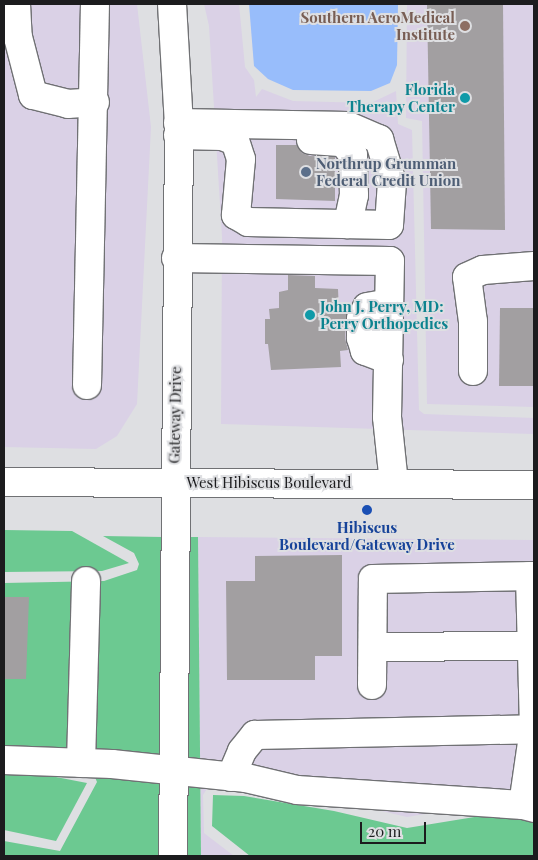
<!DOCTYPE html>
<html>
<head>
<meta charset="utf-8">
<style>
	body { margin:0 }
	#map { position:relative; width:538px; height:860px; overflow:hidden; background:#dedfe2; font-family:"Playfair Display",serif }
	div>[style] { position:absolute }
	.commercial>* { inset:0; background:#dad1e6 }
	.forest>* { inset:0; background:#6cc991 }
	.water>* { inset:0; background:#98bdfb }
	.building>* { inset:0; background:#a29fa1 }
	.roads { filter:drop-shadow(1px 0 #707174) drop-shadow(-1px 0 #707174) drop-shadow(0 1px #707174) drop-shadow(0 -1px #707174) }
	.minor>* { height:28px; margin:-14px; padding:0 14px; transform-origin:14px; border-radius:14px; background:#fff }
	.dots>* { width:14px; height:14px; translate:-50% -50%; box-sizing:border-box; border:2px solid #dedfe2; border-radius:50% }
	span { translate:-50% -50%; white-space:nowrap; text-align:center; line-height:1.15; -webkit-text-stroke:4px #dedfe2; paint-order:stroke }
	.education-label { font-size:15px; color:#785e54; font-weight:700 }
	.right { translate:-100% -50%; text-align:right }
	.culture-label { font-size:15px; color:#0d838f; font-weight:700 }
	.left { translate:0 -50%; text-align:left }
	.service-label { font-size:15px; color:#4e5e75; font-weight:700 }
	.street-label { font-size:15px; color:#1c1c1e }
	.transit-label { font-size:15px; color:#164399; font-weight:700 }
	.frame { position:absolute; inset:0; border:5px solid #1c1c1e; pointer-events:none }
	.scale { position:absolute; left:360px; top:822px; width:66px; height:22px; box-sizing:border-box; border:2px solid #1c1c1e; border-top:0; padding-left:6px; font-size:15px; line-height:18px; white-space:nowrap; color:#1c1c1e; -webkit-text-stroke:4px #dedfe2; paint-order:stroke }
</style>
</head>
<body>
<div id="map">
	<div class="commercial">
		<div style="clip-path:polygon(4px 4px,137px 4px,151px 127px,137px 404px,117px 436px,96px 449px,4px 447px)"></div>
		<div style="clip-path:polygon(204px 4px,239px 4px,245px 67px,254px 80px,256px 97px,262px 89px,293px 101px,371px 103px,396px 91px,398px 124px,412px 130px,419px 410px,424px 414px,534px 418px,534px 434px,221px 424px,222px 237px,209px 26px)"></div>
		<div style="clip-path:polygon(407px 4px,534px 4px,534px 407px,427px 404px,422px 121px,406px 118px)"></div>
		<div style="clip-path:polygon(198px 537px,534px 540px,534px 806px,498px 802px,407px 817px,335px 800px,210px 784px,203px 795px,204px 833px,234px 856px,201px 856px)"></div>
	</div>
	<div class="forest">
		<div style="clip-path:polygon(4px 530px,72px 531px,129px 563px,102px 571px,4px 572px)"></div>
		<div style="clip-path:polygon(103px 536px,163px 537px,162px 856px,4px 856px,4px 841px,60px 851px,97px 782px,94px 775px,4px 756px,4px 583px,104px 581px,137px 570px,139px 564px,134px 553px)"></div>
		<div style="clip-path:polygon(185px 537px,198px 537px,201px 856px,185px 856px)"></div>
		<div style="clip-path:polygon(4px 767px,87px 783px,56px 841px,4px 830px)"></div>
		<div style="clip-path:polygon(213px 795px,244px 796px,334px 811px,407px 828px,499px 813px,534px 817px,534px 856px,250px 856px,212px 826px)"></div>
	</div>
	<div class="water">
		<div style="clip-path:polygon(249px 4px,398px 4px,397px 65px,390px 83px,371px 91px,293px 90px,268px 79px,254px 66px)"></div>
	</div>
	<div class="building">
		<div style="clip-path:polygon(427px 4px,503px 4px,505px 230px,431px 229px)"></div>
		<div style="clip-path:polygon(276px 145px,297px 145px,302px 153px,310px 156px,335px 157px,335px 201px,276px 199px)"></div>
		<div style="clip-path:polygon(288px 275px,315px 276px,315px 288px,338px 289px,339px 311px,347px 311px,345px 338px,348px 350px,340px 351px,341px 367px,271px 370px,268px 344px,265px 344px,265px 319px,270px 319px,269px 309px,279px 308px,279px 292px,288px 290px)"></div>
		<div style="clip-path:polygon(500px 308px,534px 308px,534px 386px,499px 386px)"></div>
		<div style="clip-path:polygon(342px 555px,342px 656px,315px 656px,315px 680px,227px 680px,226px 581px,255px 581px,255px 556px)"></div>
		<div style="clip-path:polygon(4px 597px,29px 597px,26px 679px,4px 679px)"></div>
	</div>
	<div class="roads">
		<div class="minor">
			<div style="left:16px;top:4px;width:33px;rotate:87deg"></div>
			<div style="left:18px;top:37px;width:60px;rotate:75.5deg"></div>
			<div style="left:33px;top:95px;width:36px;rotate:14deg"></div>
			<div style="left:68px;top:104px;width:27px;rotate:-4deg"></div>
			<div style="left:172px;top:4px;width:122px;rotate:86.7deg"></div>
			<div style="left:179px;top:126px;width:730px;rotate:90.47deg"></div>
			<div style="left:178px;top:123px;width:170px;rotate:1deg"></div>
			<div style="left:348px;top:126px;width:34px;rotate:23deg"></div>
			<div style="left:379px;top:139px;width:45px;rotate:73.2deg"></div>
			<div style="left:392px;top:182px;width:43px;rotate:94deg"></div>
			<div style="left:389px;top:225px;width:141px;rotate:-178.8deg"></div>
			<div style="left:248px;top:222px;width:14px;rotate:-150deg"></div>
			<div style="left:236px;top:215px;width:56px;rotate:-84.9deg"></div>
			<div style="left:241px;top:159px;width:19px;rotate:-108deg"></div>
			<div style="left:235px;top:141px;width:14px;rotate:-159deg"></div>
			<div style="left:222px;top:136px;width:44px;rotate:-178.7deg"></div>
			<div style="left:311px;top:140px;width:32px;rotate:4deg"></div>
			<div style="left:343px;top:142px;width:16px;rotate:52deg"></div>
			<div style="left:353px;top:155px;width:40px;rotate:88.6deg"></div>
			<div style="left:354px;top:195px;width:30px;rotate:102deg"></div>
			<div style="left:176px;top:258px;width:214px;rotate:0.8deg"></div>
			<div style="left:390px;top:261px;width:156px;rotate:91.1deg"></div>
			<div style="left:387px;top:417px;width:67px;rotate:84deg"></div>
			<div style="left:389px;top:360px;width:26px;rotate:-159deg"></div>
			<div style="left:365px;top:351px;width:14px;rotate:-107deg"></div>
			<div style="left:361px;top:338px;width:19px;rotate:-90deg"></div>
			<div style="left:361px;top:319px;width:13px;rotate:-63deg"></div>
			<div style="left:367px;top:307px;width:22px;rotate:-10deg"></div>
			<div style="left:473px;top:371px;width:49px;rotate:-90deg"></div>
			<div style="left:473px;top:322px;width:45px;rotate:-97.6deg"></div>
			<div style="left:467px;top:277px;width:17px;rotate:-24deg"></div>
			<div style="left:483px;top:270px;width:51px;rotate:-4.5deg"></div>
			<div style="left:87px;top:385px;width:381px;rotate:-88.8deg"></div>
			<div style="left:4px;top:482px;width:530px;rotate:0.32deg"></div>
			<div style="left:373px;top:647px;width:159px;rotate:-0.4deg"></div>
			<div style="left:372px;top:685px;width:106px;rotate:-89.5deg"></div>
			<div style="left:373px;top:579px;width:161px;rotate:-1.1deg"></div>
			<div style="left:4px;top:760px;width:108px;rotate:2.1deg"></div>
			<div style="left:112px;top:764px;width:135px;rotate:6deg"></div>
			<div style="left:246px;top:778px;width:52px;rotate:13.2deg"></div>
			<div style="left:297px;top:790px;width:226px;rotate:3.8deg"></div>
			<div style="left:523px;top:805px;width:11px;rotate:15deg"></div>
			<div style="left:81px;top:763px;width:182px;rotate:-88.4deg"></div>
			<div style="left:231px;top:777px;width:28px;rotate:-67deg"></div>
			<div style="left:242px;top:751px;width:21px;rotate:-51deg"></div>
			<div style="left:255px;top:735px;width:279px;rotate:-1.2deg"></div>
			<div style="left:523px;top:805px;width:77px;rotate:-81.8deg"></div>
			<div style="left:534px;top:729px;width:153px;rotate:-91.5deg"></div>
		</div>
	</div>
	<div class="dots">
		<div style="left:465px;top:26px;background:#8d6e63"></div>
		<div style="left:465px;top:98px;background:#0f9aa8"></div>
		<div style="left:306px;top:172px;background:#5c6f8a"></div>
		<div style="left:310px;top:315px;background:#0f9aa8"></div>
		<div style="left:367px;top:510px;background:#1a4fb4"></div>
	</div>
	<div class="education-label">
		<span class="right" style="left:455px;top:26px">Southern AeroMedical<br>Institute</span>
	</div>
	<div class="culture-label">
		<span class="right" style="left:455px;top:98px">Florida<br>Therapy Center</span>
		<span class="left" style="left:320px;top:315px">John J. Perry, MD:<br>Perry Orthopedics</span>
	</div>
	<div class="service-label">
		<span class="left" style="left:316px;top:172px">Northrup Grumman<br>Federal Credit Union</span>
	</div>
	<div class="street-label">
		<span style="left:175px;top:415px;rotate:-89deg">Gateway Drive</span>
		<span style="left:269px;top:483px">West Hibiscus Boulevard</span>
	</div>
	<div class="transit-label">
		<span style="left:367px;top:536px">Hibiscus<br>Boulevard/Gateway Drive</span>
	</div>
	<div class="frame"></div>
	<div class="scale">20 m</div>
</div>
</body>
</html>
